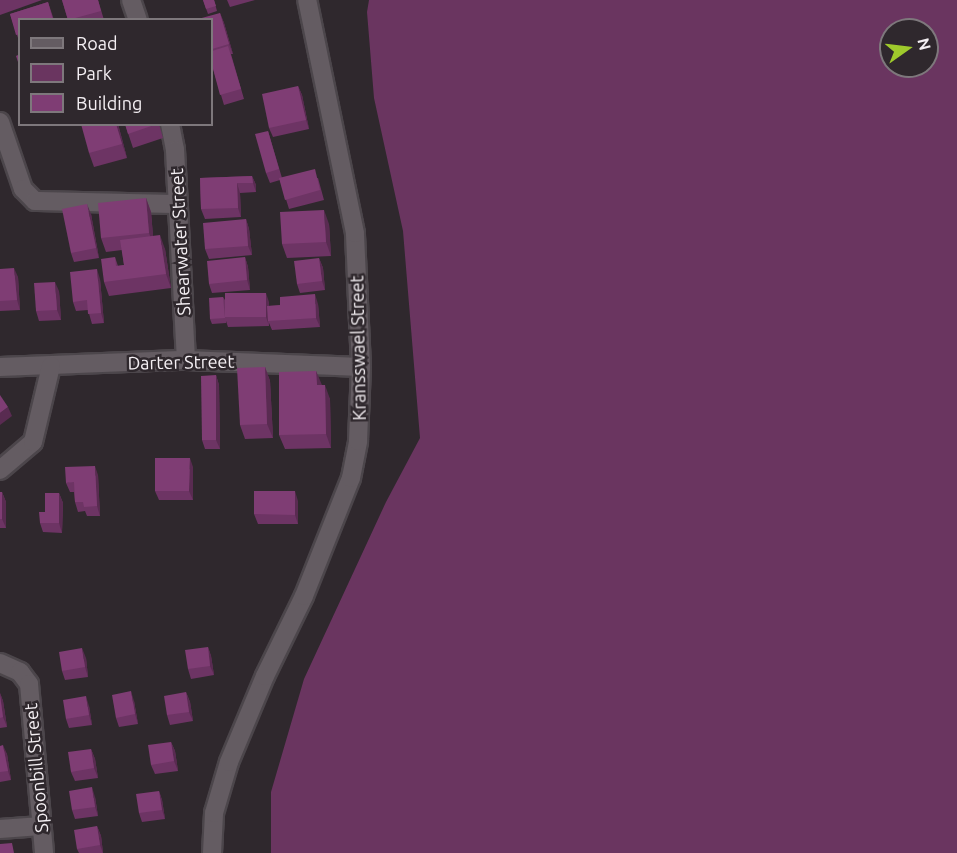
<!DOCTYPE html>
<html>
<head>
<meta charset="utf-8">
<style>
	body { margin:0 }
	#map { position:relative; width:957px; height:853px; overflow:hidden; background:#2f282d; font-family:Ubuntu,sans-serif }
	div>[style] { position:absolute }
	.green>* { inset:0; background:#6a3560 }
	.roads { filter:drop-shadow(2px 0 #4c464b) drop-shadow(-2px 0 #4c464b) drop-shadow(0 2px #4c464b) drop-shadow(0 -2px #4c464b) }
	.minor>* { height:18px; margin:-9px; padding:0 9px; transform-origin:9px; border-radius:9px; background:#645c62 }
	.wall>* { inset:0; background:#6d3464 }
	.shaded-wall>* { inset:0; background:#592b51 }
	.building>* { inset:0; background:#7f3d74 }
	span { translate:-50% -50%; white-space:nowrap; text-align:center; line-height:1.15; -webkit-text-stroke:5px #2f282d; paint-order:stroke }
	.street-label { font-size:18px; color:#f4eff3 }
	.legend { position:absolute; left:18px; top:18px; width:195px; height:108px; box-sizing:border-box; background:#2f282d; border:2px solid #7e787c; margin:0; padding:8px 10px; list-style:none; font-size:18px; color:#f4eff3 }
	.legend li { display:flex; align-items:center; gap:12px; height:30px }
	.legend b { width:30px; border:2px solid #7e787c }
	.north { position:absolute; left:879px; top:18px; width:60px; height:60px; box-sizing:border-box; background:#2f282d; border:2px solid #7e787c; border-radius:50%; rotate:76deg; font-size:16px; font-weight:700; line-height:24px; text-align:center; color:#f4eff3 }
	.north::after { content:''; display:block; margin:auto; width:21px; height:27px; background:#9fca2c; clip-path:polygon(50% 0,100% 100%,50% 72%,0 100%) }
</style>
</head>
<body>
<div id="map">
	<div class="green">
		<div style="clip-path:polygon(evenodd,369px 0,957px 0,957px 853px,271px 853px,271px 792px,304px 679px,386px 502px,420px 438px,403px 231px,374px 98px,367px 12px,369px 0,891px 30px,927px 30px,927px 66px,891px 66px,891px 30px)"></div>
	</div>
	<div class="roads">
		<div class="minor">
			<div style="left:131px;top:0;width:21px;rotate:71deg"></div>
			<div style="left:0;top:122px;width:71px;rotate:71.1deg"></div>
			<div style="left:23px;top:189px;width:17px;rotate:45deg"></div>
			<div style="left:35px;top:201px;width:141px;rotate:1.2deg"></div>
			<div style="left:170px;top:124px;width:26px;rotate:79deg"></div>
			<div style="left:175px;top:150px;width:210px;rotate:87deg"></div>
			<div style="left:0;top:367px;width:186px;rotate:-2.2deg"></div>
			<div style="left:186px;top:360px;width:175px;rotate:2.3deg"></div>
			<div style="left:0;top:470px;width:43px;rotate:-40.3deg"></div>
			<div style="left:33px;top:442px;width:78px;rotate:-76.7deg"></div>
			<div style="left:0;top:663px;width:22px;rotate:24deg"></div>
			<div style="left:20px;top:672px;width:15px;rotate:53deg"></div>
			<div style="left:29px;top:684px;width:170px;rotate:84.9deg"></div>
			<div style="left:0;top:829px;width:41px;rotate:-4.2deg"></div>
			<div style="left:212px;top:853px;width:40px;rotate:-87.1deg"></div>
			<div style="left:214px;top:813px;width:53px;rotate:-73.6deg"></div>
			<div style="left:229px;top:762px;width:93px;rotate:-67.3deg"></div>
			<div style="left:265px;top:676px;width:89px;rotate:-64deg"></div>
			<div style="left:304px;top:596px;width:127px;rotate:-68.3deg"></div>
			<div style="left:351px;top:478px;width:38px;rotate:-79deg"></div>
			<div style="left:358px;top:441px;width:74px;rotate:-87.7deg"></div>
			<div style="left:361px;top:367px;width:134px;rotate:-92.6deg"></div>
			<div style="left:355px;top:233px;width:238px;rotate:-101.6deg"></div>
		</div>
	</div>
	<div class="wall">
		<div style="clip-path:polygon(0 0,42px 0,0 15px)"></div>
		<div style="clip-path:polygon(62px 0,98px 0,104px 20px,68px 20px)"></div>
		<div style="clip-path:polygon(203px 0,214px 0,217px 11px,208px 14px)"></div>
		<div style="clip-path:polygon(227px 0,255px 0,230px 7px)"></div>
		<div style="clip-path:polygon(48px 2px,54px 20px,20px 20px,20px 44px,10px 14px)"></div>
		<div style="clip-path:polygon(220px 13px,224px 23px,233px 54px,231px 54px,244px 99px,224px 105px,212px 65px,212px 20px)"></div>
		<div style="clip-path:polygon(298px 86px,302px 95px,309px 129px,273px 137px,269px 128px)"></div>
		<div style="clip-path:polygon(118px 124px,127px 158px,94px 167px,89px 153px)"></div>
		<div style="clip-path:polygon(125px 124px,159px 124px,163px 138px,133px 148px)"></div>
		<div style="clip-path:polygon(268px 131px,282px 178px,318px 178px,324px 200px,289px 209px,280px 180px,270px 183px,266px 173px)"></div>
		<div style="clip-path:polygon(252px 176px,256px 185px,256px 192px,240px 193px,241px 217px,205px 219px,201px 209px,200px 178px)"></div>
		<div style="clip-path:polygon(146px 198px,151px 212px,153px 236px,165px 249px,171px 288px,109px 296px,104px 282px,115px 257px,118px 266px,124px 265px,122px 250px,106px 252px,101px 238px)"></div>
		<div style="clip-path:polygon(91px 214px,99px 258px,74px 262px,71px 253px)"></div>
		<div style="clip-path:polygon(246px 219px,249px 229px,252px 255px,209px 259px,205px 249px)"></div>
		<div style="clip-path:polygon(329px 224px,331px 256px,287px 258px,282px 244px)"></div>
		<div style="clip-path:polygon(245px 257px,248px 267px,250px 290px,212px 293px,209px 284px)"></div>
		<div style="clip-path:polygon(319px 258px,323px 268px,325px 290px,300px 293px,297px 284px)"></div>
		<div style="clip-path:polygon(0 269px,18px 277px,20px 310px,0 311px)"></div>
		<div style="clip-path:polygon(100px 279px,104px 323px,92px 324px,88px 310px,76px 311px,73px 302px)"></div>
		<div style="clip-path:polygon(59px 291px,61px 320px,39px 321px,36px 311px)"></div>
		<div style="clip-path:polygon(223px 297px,225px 300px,269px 302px,269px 306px,318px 304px,320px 327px,272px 330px,269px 323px,269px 326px,228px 327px,226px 321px,226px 323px,212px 324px,210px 319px)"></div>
		<div style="clip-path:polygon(265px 367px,270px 381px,273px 438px,245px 439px,240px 425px)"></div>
		<div style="clip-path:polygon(316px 371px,321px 385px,330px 399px,331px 448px,285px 449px,279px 435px)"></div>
		<div style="clip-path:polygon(216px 375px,219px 385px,220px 449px,205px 449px,202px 440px)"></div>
		<div style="clip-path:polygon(193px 467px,193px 500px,159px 500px,155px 491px)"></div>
		<div style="clip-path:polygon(98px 475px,100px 516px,87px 516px,85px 511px,78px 512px,75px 502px,74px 492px,70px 492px,66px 483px)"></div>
		<div style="clip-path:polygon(0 492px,2px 492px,6px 502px,6px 528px,0 528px)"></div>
		<div style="clip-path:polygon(59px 493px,63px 503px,62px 533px,43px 532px,40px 523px,45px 512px)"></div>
		<div style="clip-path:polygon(298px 501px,298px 524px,258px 524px,254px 514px)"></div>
		<div style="clip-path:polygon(208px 647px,211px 656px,214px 675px,191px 679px,188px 669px)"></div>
		<div style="clip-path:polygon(86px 658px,88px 677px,65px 680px,62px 671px)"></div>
		<div style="clip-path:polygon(186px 692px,190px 702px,193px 721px,170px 725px,167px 715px)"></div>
		<div style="clip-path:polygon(0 693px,3px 701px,7px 727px,0 728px)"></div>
		<div style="clip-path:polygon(134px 701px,138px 724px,119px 727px,116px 718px)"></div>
		<div style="clip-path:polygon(89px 706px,92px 725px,69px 728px,66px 719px)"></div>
		<div style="clip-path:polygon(171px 742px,175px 751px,178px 771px,155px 774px,151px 765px)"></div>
		<div style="clip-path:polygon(0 746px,7px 754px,11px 780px,0 782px)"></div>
		<div style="clip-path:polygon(91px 749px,95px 759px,98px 778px,75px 781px,71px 772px)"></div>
		<div style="clip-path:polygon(159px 791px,162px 800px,165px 819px,142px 822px,139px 813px)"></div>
		<div style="clip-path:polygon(95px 797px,98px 816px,75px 819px,72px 810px)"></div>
		<div style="clip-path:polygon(97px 826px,101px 836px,103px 853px,79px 853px,77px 849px)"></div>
	</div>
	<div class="shaded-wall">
		<div style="clip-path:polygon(220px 13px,224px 23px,233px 54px,229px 44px)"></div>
		<div style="clip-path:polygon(298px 86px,302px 95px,309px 129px,306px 120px)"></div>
		<div style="clip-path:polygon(116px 124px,118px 124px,127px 158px,122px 144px)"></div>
		<div style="clip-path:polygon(252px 176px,256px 185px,256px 192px,253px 183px)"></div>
		<div style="clip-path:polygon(237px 183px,240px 193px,241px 217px,238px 208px)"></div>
		<div style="clip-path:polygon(146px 198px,151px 212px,154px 247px,149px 233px)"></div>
		<div style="clip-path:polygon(87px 204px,91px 214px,99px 258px,96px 248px)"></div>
		<div style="clip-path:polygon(324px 210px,329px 224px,331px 256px,326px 242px)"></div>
		<div style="clip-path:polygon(246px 219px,249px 229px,252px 255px,248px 246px)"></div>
		<div style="clip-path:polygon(160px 235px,165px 249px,171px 288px,166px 274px)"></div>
		<div style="clip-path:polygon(245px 257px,248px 267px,250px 290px,247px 280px)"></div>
		<div style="clip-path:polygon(319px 258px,323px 268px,325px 290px,322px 281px)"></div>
		<div style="clip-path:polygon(14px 268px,18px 277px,20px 310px,17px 300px)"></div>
		<div style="clip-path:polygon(97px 269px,100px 279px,104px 323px,101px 313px)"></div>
		<div style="clip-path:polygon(55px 282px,59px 291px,61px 320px,57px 310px)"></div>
		<div style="clip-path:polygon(266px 293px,269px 302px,269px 321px,268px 321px,269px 326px,266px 317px)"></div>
		<div style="clip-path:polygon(315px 294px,318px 304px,320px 327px,316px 318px)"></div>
		<div style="clip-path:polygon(265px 367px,270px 381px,273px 438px,267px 424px)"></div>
		<div style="clip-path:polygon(316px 371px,322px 385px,317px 385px)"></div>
		<div style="clip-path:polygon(216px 375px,219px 385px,220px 449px,216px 440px)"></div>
		<div style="clip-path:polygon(325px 385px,330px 399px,331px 448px,326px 434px)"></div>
		<div style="clip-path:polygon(8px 407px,12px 416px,0 425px,0 413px)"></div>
		<div style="clip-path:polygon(190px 458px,193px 467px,193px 500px,189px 491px)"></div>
		<div style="clip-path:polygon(95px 466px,98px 475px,100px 516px,97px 506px)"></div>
		<div style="clip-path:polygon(295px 491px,298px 501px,298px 524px,295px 515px)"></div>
		<div style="clip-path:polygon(2px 492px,6px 502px,6px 528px,2px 519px)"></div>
		<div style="clip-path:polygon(59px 493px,63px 503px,62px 533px,59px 523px)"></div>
		<div style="clip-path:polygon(208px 647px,211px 656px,214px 675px,210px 666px)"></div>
		<div style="clip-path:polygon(82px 648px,86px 658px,88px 677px,85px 667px)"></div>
		<div style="clip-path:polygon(131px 691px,134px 701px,138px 724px,135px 714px)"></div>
		<div style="clip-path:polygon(186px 692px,190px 702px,193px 721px,189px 712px)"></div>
		<div style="clip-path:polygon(0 693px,3px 701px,7px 727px,3px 717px)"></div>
		<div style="clip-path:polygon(86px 696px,89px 706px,92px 725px,89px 715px)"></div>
		<div style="clip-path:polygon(171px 742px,175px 751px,178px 771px,174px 761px)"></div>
		<div style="clip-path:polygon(3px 745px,7px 754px,11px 780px,8px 771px)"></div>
		<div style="clip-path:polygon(91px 749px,95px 759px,98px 778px,94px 768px)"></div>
		<div style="clip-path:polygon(92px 787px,95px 797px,98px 816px,95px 807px)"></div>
		<div style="clip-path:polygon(159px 791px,162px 800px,165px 819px,162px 810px)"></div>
		<div style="clip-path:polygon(97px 826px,101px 836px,103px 853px,100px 845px)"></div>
	</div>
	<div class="building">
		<div style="clip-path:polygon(62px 0,98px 0,101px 11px,68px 20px)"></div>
		<div style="clip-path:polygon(203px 0,214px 0,216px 6px,206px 9px)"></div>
		<div style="clip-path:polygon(48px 2px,53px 20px,20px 20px,20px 34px,16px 35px,10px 14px)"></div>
		<div style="clip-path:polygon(220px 13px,229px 44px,212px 49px,212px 20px,198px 19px)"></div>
		<div style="clip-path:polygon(228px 46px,241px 89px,220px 95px,212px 65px,212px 51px)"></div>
		<div style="clip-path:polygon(20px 54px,20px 68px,16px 56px)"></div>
		<div style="clip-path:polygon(298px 86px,306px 120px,269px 128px,262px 94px)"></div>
		<div style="clip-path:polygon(81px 124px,116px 124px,122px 144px,89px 153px)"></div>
		<div style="clip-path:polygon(125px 124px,157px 124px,128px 134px)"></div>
		<div style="clip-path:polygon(268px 131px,279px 169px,266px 173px,255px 134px)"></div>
		<div style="clip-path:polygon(315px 169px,320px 190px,285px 200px,279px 178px)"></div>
		<div style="clip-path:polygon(252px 176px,253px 183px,237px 183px,238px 208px,201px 209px,200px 178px)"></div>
		<div style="clip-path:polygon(146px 198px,149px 233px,101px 238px,98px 203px)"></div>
		<div style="clip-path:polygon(87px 204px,96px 248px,71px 253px,62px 209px)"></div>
		<div style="clip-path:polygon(324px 210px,326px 242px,282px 244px,280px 212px)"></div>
		<div style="clip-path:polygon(246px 219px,248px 246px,205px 249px,203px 223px)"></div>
		<div style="clip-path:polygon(160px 235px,166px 274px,104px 282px,101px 259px,115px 257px,116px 266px,124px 265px,120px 240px)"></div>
		<div style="clip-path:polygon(245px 257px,247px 280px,209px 284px,207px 261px)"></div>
		<div style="clip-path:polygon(319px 258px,322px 281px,297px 284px,294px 261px)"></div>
		<div style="clip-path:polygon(14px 268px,17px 300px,0 301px,0 269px)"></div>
		<div style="clip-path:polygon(97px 269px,101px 313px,88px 314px,87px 300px,73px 302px,70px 272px)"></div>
		<div style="clip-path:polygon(55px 282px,57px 310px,36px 311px,34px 283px)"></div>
		<div style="clip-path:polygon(225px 293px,266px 293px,266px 317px,225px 317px)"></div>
		<div style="clip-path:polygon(315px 294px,316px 318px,268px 321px,267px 306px,280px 305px,280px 297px)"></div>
		<div style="clip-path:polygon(223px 297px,225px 318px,210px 319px,209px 298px)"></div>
		<div style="clip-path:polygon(265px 367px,267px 424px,240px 425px,237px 368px)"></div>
		<div style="clip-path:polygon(316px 371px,317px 385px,325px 385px,326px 434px,279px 435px,279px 372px)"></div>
		<div style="clip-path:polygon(216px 375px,216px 440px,202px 440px,201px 376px)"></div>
		<div style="clip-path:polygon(0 395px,8px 407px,0 413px)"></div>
		<div style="clip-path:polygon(155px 458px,190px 458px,189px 491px,155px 491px)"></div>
		<div style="clip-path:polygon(95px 466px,97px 506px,84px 507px,83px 502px,75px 502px,74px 482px,66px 483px,65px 467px)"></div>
		<div style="clip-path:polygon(254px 491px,295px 491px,295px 515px,254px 514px)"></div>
		<div style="clip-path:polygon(0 492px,2px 492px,2px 519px,0 519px)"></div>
		<div style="clip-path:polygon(45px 493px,59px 493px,59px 523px,40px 523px,39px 512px,45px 512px)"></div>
		<div style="clip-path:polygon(208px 647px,210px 666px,188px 669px,185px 650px)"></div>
		<div style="clip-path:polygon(82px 648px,85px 667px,62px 671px,59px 652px)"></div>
		<div style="clip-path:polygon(131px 691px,135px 714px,116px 718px,112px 695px)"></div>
		<div style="clip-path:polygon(186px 692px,189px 712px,167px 715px,164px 696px)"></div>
		<div style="clip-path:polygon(0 696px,3px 717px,0 718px)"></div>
		<div style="clip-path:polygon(86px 696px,89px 715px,66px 719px,63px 700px)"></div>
		<div style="clip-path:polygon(171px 742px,174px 761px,151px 765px,148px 745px)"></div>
		<div style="clip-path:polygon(3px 745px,8px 771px,0 772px,0 746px)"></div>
		<div style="clip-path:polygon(91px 749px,94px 768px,71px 772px,68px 752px)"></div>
		<div style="clip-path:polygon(92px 787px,95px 807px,72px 810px,69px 791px)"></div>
		<div style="clip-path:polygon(159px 791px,162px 810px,139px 813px,136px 794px)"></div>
		<div style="clip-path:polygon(97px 826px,100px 845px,77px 849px,74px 830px)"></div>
		<div style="clip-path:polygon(12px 843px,14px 853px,0 853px,0 844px)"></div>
	</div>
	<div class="street-label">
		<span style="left:180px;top:242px;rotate:-93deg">Shearwater Street</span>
		<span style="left:358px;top:348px;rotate:-91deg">Kransswael Street</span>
		<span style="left:181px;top:362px;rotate:-1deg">Darter Street</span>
		<span style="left:36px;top:768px;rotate:-95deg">Spoonbill Street</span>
	</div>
	<ul class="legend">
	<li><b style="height:8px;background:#645c62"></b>Road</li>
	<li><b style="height:16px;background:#6a3560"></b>Park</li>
	<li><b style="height:16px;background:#7f3d74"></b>Building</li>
	</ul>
	<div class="north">N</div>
</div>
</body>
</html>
